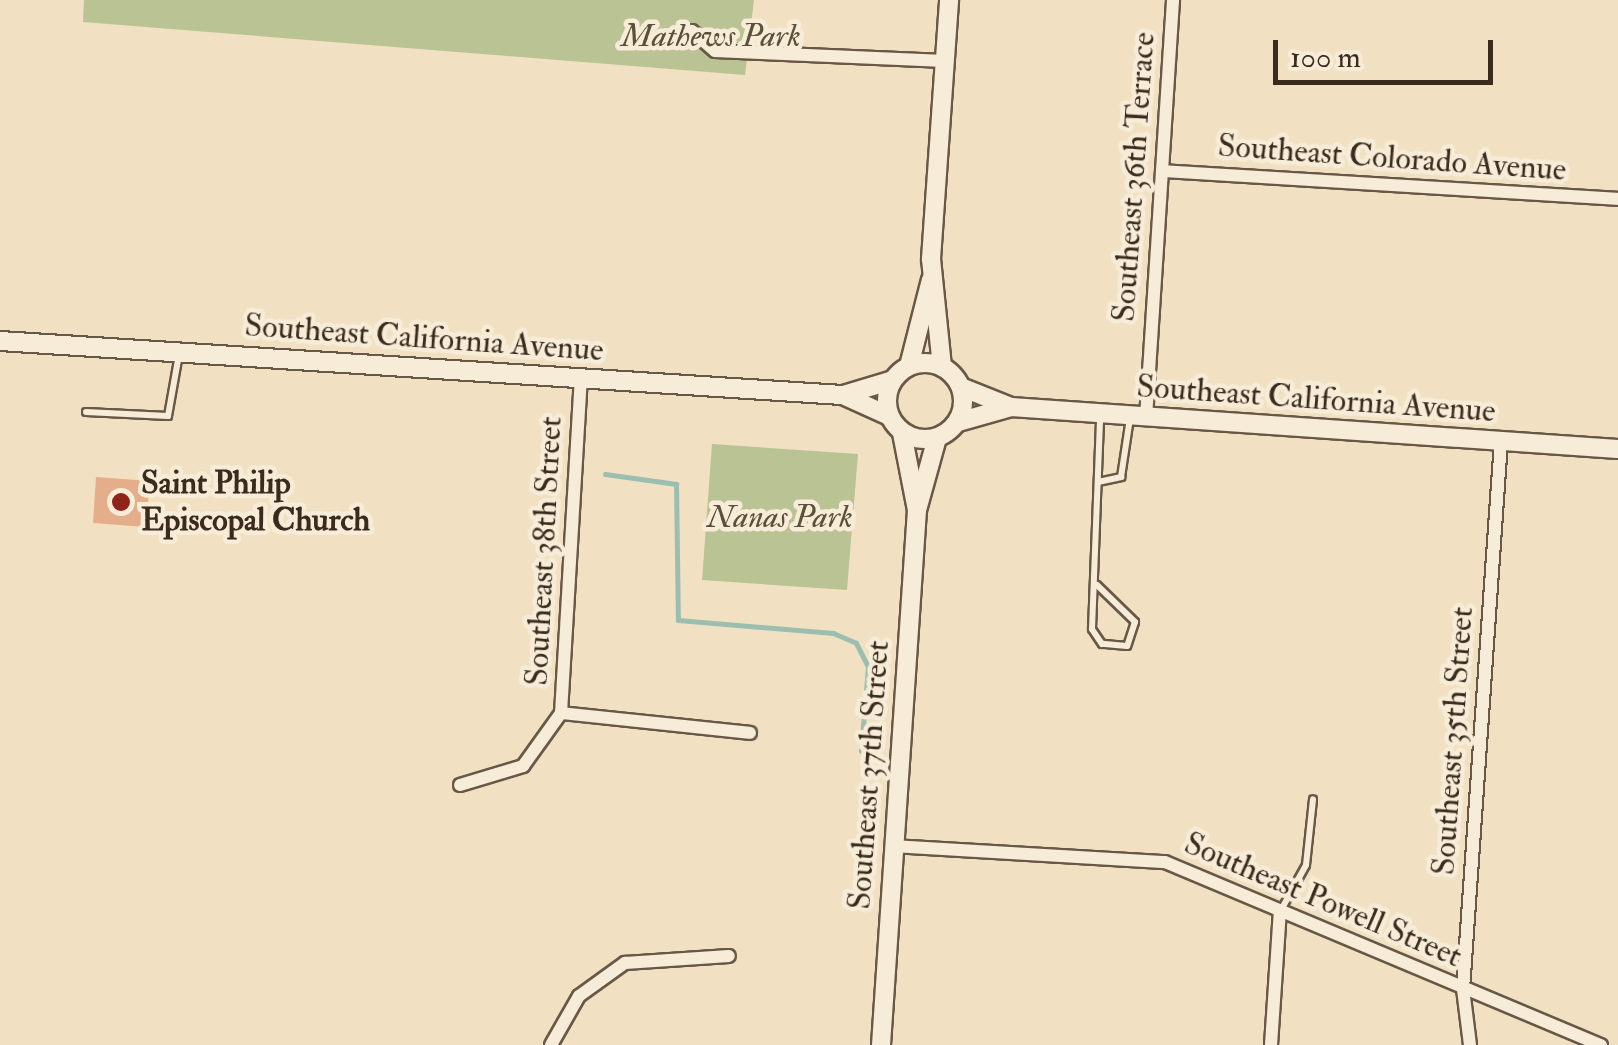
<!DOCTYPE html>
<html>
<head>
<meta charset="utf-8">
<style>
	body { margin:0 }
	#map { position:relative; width:1618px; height:1045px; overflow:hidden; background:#f1e1c2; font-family:"IM FELL Double Pica",serif }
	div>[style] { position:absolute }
	.green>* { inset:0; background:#b9c393 }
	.stream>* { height:5px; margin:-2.5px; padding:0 2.5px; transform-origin:2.5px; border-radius:2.5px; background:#9bbeb0 }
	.building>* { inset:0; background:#e5ae8a }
	.roads { filter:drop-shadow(2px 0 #685846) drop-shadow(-2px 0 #685846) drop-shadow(0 2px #685846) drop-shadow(0 -2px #685846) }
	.lane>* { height:6px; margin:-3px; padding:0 3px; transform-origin:3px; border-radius:3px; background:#f6ecd7 }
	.street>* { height:12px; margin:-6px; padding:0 6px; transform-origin:6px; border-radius:6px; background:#f6ecd7 }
	.secondary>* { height:18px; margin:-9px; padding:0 9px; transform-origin:9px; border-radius:9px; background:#f6ecd7 }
	.secondary>.ring { margin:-9px; padding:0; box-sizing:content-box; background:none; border:18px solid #f6ecd7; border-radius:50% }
	.dots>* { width:28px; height:28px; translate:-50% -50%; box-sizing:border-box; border:5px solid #f6ecd7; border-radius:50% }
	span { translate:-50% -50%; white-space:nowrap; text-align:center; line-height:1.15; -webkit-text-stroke:9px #f6ecd7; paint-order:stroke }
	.park-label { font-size:32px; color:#5a513a; font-style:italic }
	.street-label { font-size:32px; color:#3b2b1d }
	.poi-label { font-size:32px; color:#3b2b1d; font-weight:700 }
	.left { translate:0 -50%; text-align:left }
	.scale { position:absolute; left:1273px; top:40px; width:220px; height:45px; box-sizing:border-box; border:5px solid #3b2b1d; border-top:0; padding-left:12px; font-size:30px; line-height:35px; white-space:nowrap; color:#3b2b1d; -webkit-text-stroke:8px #f6ecd7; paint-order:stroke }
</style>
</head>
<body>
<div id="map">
	<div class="green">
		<div style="clip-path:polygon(84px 0,754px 0,745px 75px,83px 22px)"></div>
		<div style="clip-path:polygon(712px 444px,858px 454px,847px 590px,702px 580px)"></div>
	</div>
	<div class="stream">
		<div style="left:605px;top:474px;width:72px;rotate:8deg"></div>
		<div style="left:676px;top:484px;width:136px;rotate:89.2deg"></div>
		<div style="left:678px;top:620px;width:156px;rotate:4.8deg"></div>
		<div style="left:833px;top:633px;width:25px;rotate:23deg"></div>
		<div style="left:856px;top:643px;width:27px;rotate:63deg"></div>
		<div style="left:868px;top:667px;width:84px;rotate:94.8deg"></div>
	</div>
	<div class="building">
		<div style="clip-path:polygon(96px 477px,150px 481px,146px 527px,93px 523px)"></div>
	</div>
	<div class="roads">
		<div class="lane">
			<div style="left:86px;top:412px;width:82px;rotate:2.8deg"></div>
			<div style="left:168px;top:416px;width:63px;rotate:-79.9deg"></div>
			<div style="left:1098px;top:482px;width:24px;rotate:-12deg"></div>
			<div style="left:1121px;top:477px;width:60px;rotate:-81.3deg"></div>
			<div style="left:1097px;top:585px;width:53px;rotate:44.2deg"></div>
			<div style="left:1135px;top:622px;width:25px;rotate:108deg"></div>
			<div style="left:1127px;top:646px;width:25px;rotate:-175deg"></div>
			<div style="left:1102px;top:644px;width:18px;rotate:-124deg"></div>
			<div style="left:1092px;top:629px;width:213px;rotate:-87.8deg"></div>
			<div style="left:1281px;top:910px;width:51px;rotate:-60.9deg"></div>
			<div style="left:1306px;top:865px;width:66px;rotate:-83.9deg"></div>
		</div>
		<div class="street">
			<div style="left:692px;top:31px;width:30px;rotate:41deg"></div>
			<div style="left:715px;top:51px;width:230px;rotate:2.5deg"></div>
			<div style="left:1162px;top:171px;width:457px;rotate:3.5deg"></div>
			<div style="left:1146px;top:418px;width:419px;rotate:-86.3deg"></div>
			<div style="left:561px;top:713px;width:190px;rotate:6deg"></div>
			<div style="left:460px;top:785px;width:66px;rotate:-16.8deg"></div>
			<div style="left:523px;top:766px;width:65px;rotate:-54.4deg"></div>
			<div style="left:561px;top:713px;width:337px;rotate:-86.6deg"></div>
			<div style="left:894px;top:846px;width:271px;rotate:3.4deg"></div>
			<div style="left:1165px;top:862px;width:473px;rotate:22.8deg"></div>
			<div style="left:551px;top:1045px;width:56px;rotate:-60.3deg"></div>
			<div style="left:579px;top:996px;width:57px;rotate:-35.7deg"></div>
			<div style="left:625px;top:963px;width:104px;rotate:-3.9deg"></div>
			<div style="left:1271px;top:1045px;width:135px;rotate:-86.2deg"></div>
			<div style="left:1470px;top:1045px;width:56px;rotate:-97.1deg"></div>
			<div style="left:1463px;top:989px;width:549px;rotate:-86.03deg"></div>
		</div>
		<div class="secondary">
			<div style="left:0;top:341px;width:845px;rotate:3.67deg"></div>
			<div style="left:843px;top:395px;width:51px;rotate:24.5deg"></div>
			<div class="ring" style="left:887px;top:363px;width:58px;height:58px"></div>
			<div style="left:909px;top:366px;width:89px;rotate:-75.7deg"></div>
			<div style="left:942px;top:367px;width:109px;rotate:-95.8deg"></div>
			<div style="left:931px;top:259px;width:260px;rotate:-86deg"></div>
			<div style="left:961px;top:387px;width:54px;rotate:21.8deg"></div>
			<div style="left:1011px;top:407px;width:608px;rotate:3.96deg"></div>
			<div style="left:843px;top:395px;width:52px;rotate:-16.7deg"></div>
			<div style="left:958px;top:422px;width:55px;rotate:-15.8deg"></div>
			<div style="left:902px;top:433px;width:78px;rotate:79deg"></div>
			<div style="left:881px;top:1045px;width:536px;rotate:-86.15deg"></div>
			<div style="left:917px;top:510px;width:75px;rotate:-74.5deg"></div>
		</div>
	</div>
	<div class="dots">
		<div style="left:121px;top:502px;background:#8f2418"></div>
	</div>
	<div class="park-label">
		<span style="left:711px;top:36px">Mathews Park</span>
		<span style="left:780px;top:517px">Nanas Park</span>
	</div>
	<div class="street-label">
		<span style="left:1392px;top:158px;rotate:4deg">Southeast Colorado Avenue</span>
		<span style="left:1134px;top:177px;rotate:-86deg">Southeast 36th Terrace</span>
		<span style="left:424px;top:338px;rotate:4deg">Southeast California Avenue</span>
		<span style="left:1316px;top:399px;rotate:4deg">Southeast California Avenue</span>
		<span style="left:544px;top:551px;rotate:-87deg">Southeast 38th Street</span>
		<span style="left:1453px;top:741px;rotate:-86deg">Southeast 35th Street</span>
		<span style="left:869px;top:775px;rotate:-86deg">Southeast 37th Street</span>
		<span style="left:1323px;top:900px;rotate:23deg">Southeast Powell Street</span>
	</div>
	<div class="poi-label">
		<span class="left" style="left:141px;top:502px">Saint Philip<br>Episcopal Church</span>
	</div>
	<div class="scale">100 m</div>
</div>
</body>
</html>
